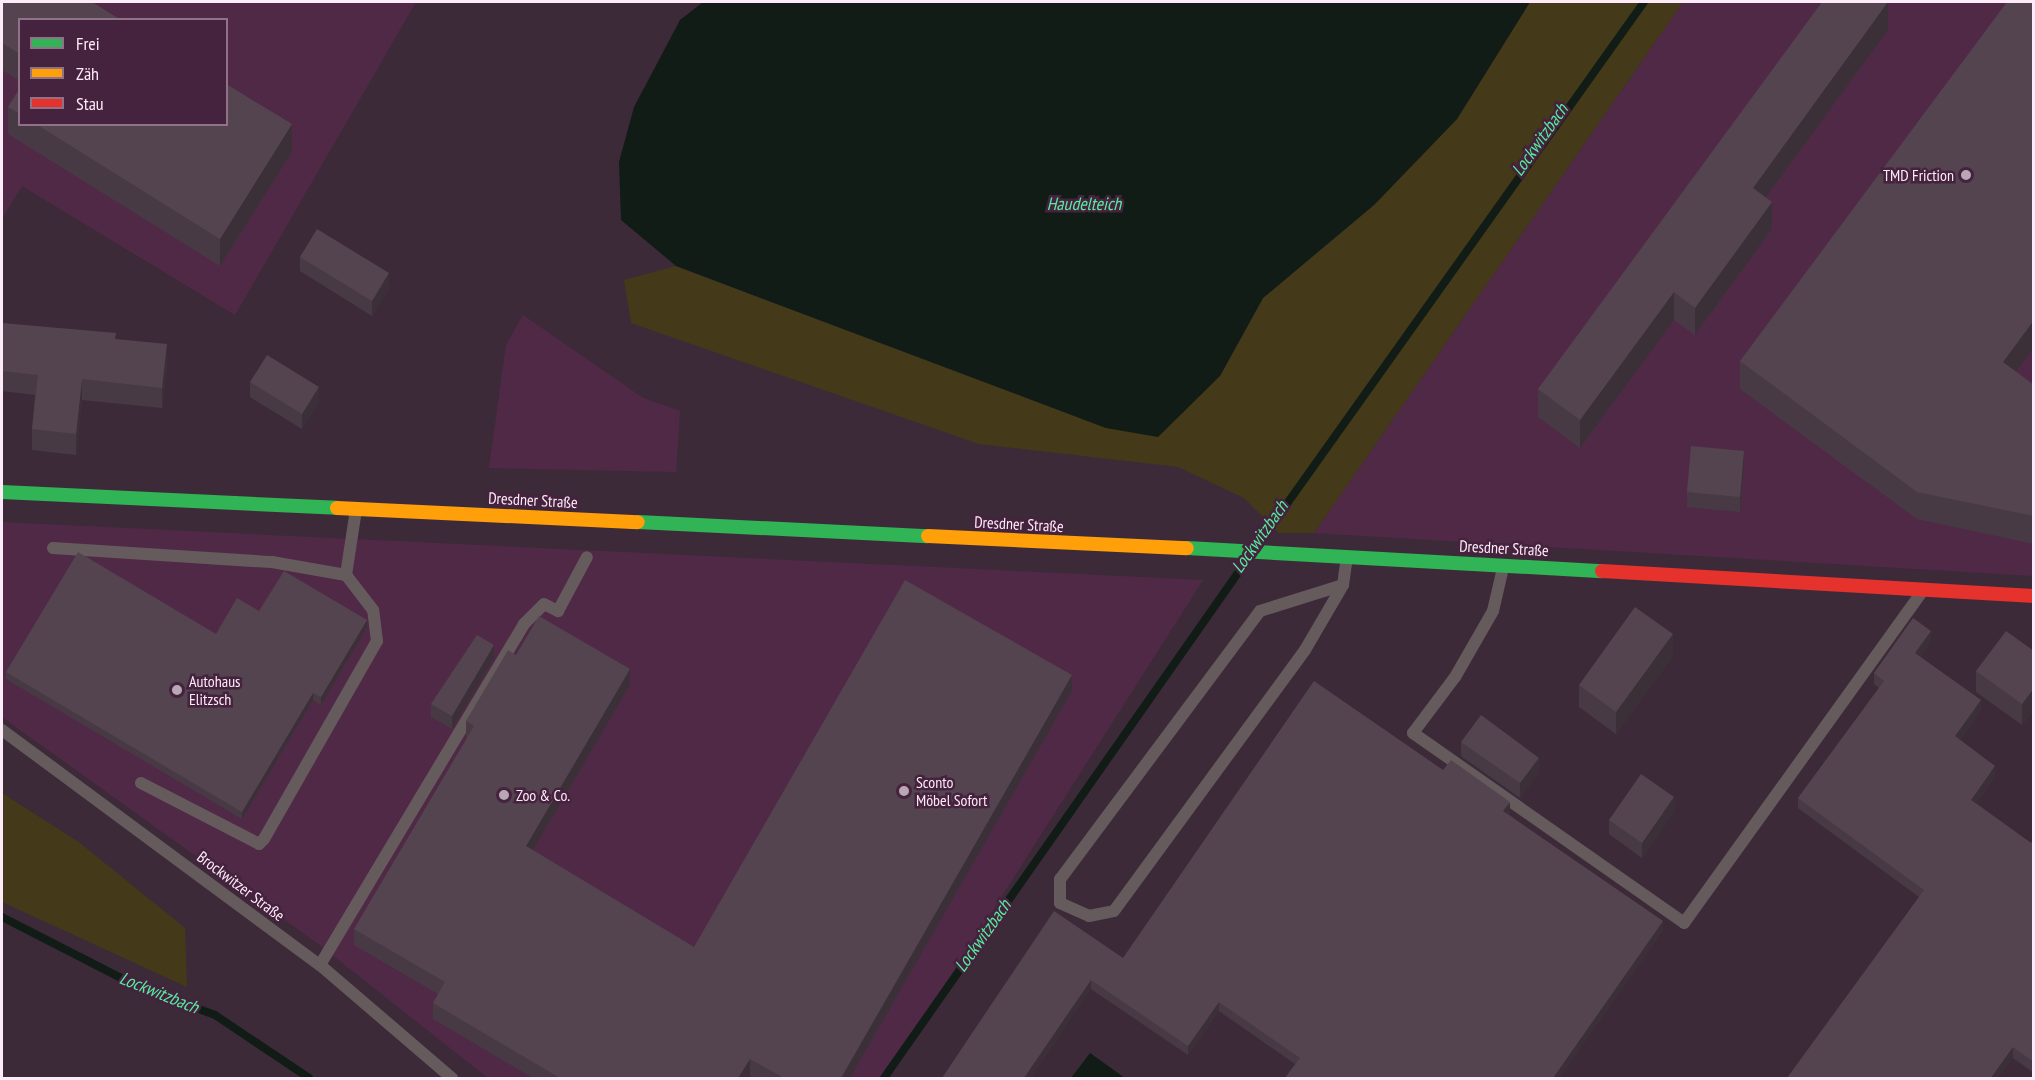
<!DOCTYPE html>
<html>
<head>
<meta charset="utf-8">
<style>
	body { margin:0 }
	#map { position:relative; width:2035px; height:1080px; overflow:hidden; background:#3d2a39; font-family:"PT Sans Narrow",sans-serif }
	div>[style] { position:absolute }
	.built>* { inset:0; background:#502947 }
	.green>* { inset:0; background:#443918 }
	.water>* { inset:0; background:#101c15 }
	.stream>* { height:8px; margin:-4px; padding:0 4px; transform-origin:4px; border-radius:4px; background:#101c15 }
	.lane>* { height:12px; margin:-6px; padding:0 6px; transform-origin:6px; border-radius:6px; background:#655b5c }
	.fast>* { height:14px; margin:-7px; padding:0 7px; transform-origin:7px; border-radius:7px; background:#30b455 }
	.slow>* { height:14px; margin:-7px; padding:0 7px; transform-origin:7px; border-radius:7px; background:#ff9f0a }
	.jam>* { height:14px; margin:-7px; padding:0 7px; transform-origin:7px; border-radius:7px; background:#e5322d }
	.wall>* { inset:0; background:#483a45 }
	.shaded-wall>* { inset:0; background:#3b3038 }
	.building>* { inset:0; background:#544450 }
	.dots>* { width:16px; height:16px; translate:-50% -50%; box-sizing:border-box; border:3px solid #45223d; border-radius:50% }
	span { translate:-50% -50%; white-space:nowrap; text-align:center; line-height:1.15; -webkit-text-stroke:5px #45223d; paint-order:stroke }
	.poi-label { font-size:16px; color:#feebf9 }
	.right { translate:-100% -50%; text-align:right }
	.left { translate:0 -50%; text-align:left }
	.street-label { font-size:16px; color:#feebf9 }
	.water-label { font-size:18px; color:#55ed9d; font-style:italic }
	.frame { position:absolute; inset:0; border:3px solid #feebf9; pointer-events:none }
	.legend { position:absolute; left:18px; top:18px; width:210px; height:108px; box-sizing:border-box; background:#45223d; border:2px solid #8f7288; margin:0; padding:8px 10px; list-style:none; font-size:18px; color:#feebf9 }
	.legend li { display:flex; align-items:center; gap:12px; height:30px }
	.legend b { width:30px; border:2px solid #8f7288 }
</style>
</head>
<body>
<div id="map">
	<div class="built">
		<div style="clip-path:polygon(evenodd,2px 2px,416px 2px,235px 315px,22px 186px,2px 219px,2px 2px,20px 20px,226px 20px,226px 124px,20px 124px,20px 20px)"></div>
		<div style="clip-path:polygon(1683px 2px,2033px 2px,2033px 576px,1314px 533px)"></div>
		<div style="clip-path:polygon(523px 315px,643px 398px,680px 411px,676px 472px,489px 468px,506px 345px)"></div>
		<div style="clip-path:polygon(2px 522px,1203px 580px,886px 1078px,488px 1078px,317px 943px,2px 717px)"></div>
	</div>
	<div class="green">
		<div style="clip-path:polygon(1530px 2px,1683px 2px,1314px 533px,1279px 533px,1244px 498px,1178px 467px,979px 444px,631px 323px,624px 280px,676px 266px,1106px 428px,1220px 376px,1263px 298px,1374px 205px,1457px 119px)"></div>
		<div style="clip-path:polygon(2px 793px,80px 843px,185px 928px,187px 987px,2px 902px)"></div>
	</div>
	<div class="water">
		<div style="clip-path:polygon(703px 2px,1530px 2px,1457px 119px,1374px 205px,1263px 298px,1220px 376px,1158px 437px,1106px 428px,676px 266px,621px 220px,619px 162px,634px 107px,680px 20px)"></div>
		<div style="clip-path:polygon(1090px 1053px,1125px 1078px,1071px 1078px)"></div>
	</div>
	<div class="stream">
		<div style="left:1259px;top:543px;width:664px;rotate:-54.56deg"></div>
		<div style="left:2px;top:917px;width:156px;rotate:27.1deg"></div>
		<div style="left:141px;top:988px;width:79px;rotate:20deg"></div>
		<div style="left:215px;top:1015px;width:113px;rotate:33.8deg"></div>
		<div style="left:884px;top:1078px;width:633px;rotate:-54.98deg"></div>
	</div>
	<div class="lane">
		<div style="left:53px;top:548px;width:219px;rotate:3.7deg"></div>
		<div style="left:272px;top:562px;width:75px;rotate:10deg"></div>
		<div style="left:1503px;top:568px;width:44px;rotate:103.1deg"></div>
		<div style="left:1493px;top:611px;width:76px;rotate:119.9deg"></div>
		<div style="left:1455px;top:677px;width:70px;rotate:126.9deg"></div>
		<div style="left:1413px;top:733px;width:331px;rotate:35deg"></div>
		<div style="left:1684px;top:923px;width:406px;rotate:-54.3deg"></div>
		<div style="left:1343px;top:585px;width:87px;rotate:162.6deg"></div>
		<div style="left:1260px;top:611px;width:334px;rotate:126.7deg"></div>
		<div style="left:1060px;top:879px;width:24px;rotate:90deg"></div>
		<div style="left:1060px;top:903px;width:32px;rotate:24deg"></div>
		<div style="left:1089px;top:916px;width:25px;rotate:-11deg"></div>
		<div style="left:1114px;top:911px;width:323px;rotate:-53.8deg"></div>
		<div style="left:1305px;top:650px;width:75px;rotate:-59.7deg"></div>
		<div style="left:1343px;top:585px;width:28px;rotate:-82deg"></div>
		<div style="left:2px;top:730px;width:395px;rotate:36.5deg"></div>
		<div style="left:320px;top:965px;width:174px;rotate:40.6deg"></div>
		<div style="left:141px;top:783px;width:133px;rotate:27.3deg"></div>
		<div style="left:259px;top:844px;width:7px;rotate:-45deg"></div>
		<div style="left:264px;top:839px;width:228px;rotate:-60.3deg"></div>
		<div style="left:377px;top:641px;width:31px;rotate:-97deg"></div>
		<div style="left:373px;top:610px;width:44px;rotate:-127.6deg"></div>
		<div style="left:346px;top:575px;width:66px;rotate:-81.3deg"></div>
		<div style="left:320px;top:965px;width:397px;rotate:-59.1deg"></div>
		<div style="left:524px;top:624px;width:28px;rotate:-45deg"></div>
		<div style="left:544px;top:604px;width:16px;rotate:27deg"></div>
		<div style="left:558px;top:611px;width:61px;rotate:-61.8deg"></div>
	</div>
	<div class="fast">
		<div style="left:2px;top:492px;width:335px;rotate:2.7deg"></div>
		<div style="left:638px;top:522px;width:290px;rotate:2.8deg"></div>
		<div style="left:1187px;top:548px;width:416px;rotate:3.2deg"></div>
	</div>
	<div class="slow">
		<div style="left:337px;top:508px;width:301px;rotate:2.7deg"></div>
		<div style="left:928px;top:536px;width:259px;rotate:2.7deg"></div>
	</div>
	<div class="jam">
		<div style="left:1602px;top:571px;width:433px;rotate:3.3deg"></div>
	</div>
	<div class="wall">
		<div style="clip-path:polygon(2px 2px,20px 20px,20px 81px,2px 70px)"></div>
		<div style="clip-path:polygon(2034px 2px,2034px 348px,2016px 372px,2034px 385px,2034px 544px,1917px 519px,1740px 389px,1740px 361px)"></div>
		<div style="clip-path:polygon(1888px 30px,1766px 197px,1772px 229px,1695px 335px,1674px 320px,1580px 448px,1538px 417px,1538px 389px)"></div>
		<div style="clip-path:polygon(20px 88px,20px 124px,226px 124px,292px 152px,220px 266px,8px 134px,8px 107px)"></div>
		<div style="clip-path:polygon(300px 257px,389px 288px,372px 316px,300px 271px)"></div>
		<div style="clip-path:polygon(2px 323px,116px 339px,167px 364px,162px 408px,82px 400px,76px 455px,32px 450px,32px 429px,35px 395px,2px 391px)"></div>
		<div style="clip-path:polygon(250px 382px,319px 402px,302px 429px,250px 397px)"></div>
		<div style="clip-path:polygon(1744px 465px,1740px 512px,1687px 507px,1687px 492px)"></div>
		<div style="clip-path:polygon(259px 611px,367px 628px,321px 705px,313px 700px,242px 819px,6px 679px,6px 672px,216px 634px)"></div>
		<div style="clip-path:polygon(1931px 641px,1920px 657px,1981px 710px,1960px 740px,1995px 777px,1976px 803px,2031px 843px,2034px 839px,2034px 1073px,2013px 1058px,1919px 897px,1798px 808px,1798px 798px,1879px 688px,1874px 684px,1874px 673px)"></div>
		<div style="clip-path:polygon(2034px 651px,2034px 709px,2022px 725px,1976px 692px,1976px 671px)"></div>
		<div style="clip-path:polygon(516px 655px,630px 685px,533px 850px,694px 947px,1072px 691px,850px 1078px,756px 1078px,750px 1075px,748px 1078px,533px 1078px,433px 1019px,433px 1003px,438px 994px,354px 945px,354px 929px,467px 738px,466px 737px,466px 721px)"></div>
		<div style="clip-path:polygon(1673px 656px,1616px 734px,1579px 707px,1579px 685px)"></div>
		<div style="clip-path:polygon(494px 658px,452px 729px,431px 717px,431px 704px)"></div>
		<div style="clip-path:polygon(1461px 742px,1539px 772px,1520px 798px,1461px 756px)"></div>
		<div style="clip-path:polygon(1443px 770px,1510px 811px,1508px 814px,1663px 930px,1559px 1078px,1285px 1078px,1295px 1064px,1219px 1011px,1188px 1055px,1091px 989px,942px 1078px,1123px 958px)"></div>
		<div style="clip-path:polygon(1674px 812px,1642px 858px,1609px 834px,1609px 820px)"></div>
	</div>
	<div class="shaded-wall">
		<div style="clip-path:polygon(1888px 2px,1888px 30px,1753px 215px,1753px 188px)"></div>
		<div style="clip-path:polygon(292px 124px,292px 152px,220px 266px,220px 239px)"></div>
		<div style="clip-path:polygon(1772px 202px,1772px 229px,1695px 335px,1695px 308px)"></div>
		<div style="clip-path:polygon(389px 273px,389px 288px,372px 316px,372px 301px)"></div>
		<div style="clip-path:polygon(1674px 292px,1674px 320px,1580px 448px,1580px 420px)"></div>
		<div style="clip-path:polygon(2034px 320px,2034px 348px,2003px 389px,2003px 362px)"></div>
		<div style="clip-path:polygon(167px 344px,167px 364px,162px 408px,162px 388px)"></div>
		<div style="clip-path:polygon(82px 379px,82px 400px,76px 455px,76px 434px)"></div>
		<div style="clip-path:polygon(319px 387px,319px 402px,302px 429px,302px 414px)"></div>
		<div style="clip-path:polygon(1744px 451px,1744px 465px,1740px 512px,1740px 497px)"></div>
		<div style="clip-path:polygon(367px 620px,367px 628px,321px 705px,321px 697px)"></div>
		<div style="clip-path:polygon(1931px 631px,1931px 641px,1915px 664px,1915px 653px)"></div>
		<div style="clip-path:polygon(1673px 634px,1673px 656px,1616px 734px,1616px 712px)"></div>
		<div style="clip-path:polygon(494px 645px,494px 658px,452px 729px,452px 716px)"></div>
		<div style="clip-path:polygon(630px 669px,630px 685px,526px 862px,526px 846px)"></div>
		<div style="clip-path:polygon(1072px 675px,1072px 691px,850px 1078px,841px 1078px)"></div>
		<div style="clip-path:polygon(2034px 688px,2034px 709px,2022px 725px,2022px 704px)"></div>
		<div style="clip-path:polygon(313px 693px,313px 700px,242px 819px,242px 812px)"></div>
		<div style="clip-path:polygon(1981px 700px,1981px 710px,1955px 747px,1955px 736px)"></div>
		<div style="clip-path:polygon(1539px 758px,1539px 772px,1520px 798px,1520px 783px)"></div>
		<div style="clip-path:polygon(1995px 766px,1995px 777px,1971px 810px,1971px 800px)"></div>
		<div style="clip-path:polygon(1674px 797px,1674px 812px,1642px 858px,1642px 843px)"></div>
		<div style="clip-path:polygon(1510px 802px,1510px 811px,1503px 820px,1503px 811px)"></div>
		<div style="clip-path:polygon(1663px 921px,1663px 930px,1559px 1078px,1553px 1078px)"></div>
		<div style="clip-path:polygon(1091px 980px,1091px 989px,1031px 1078px,1024px 1078px)"></div>
		<div style="clip-path:polygon(1219px 1002px,1219px 1011px,1188px 1055px,1188px 1046px)"></div>
		<div style="clip-path:polygon(2013px 1047px,2013px 1058px,1998px 1078px,1991px 1078px)"></div>
		<div style="clip-path:polygon(750px 1059px,750px 1075px,748px 1078px,738px 1078px)"></div>
	</div>
	<div class="building">
		<div style="clip-path:polygon(2px 2px,92px 2px,121px 20px,20px 20px,20px 54px,2px 43px)"></div>
		<div style="clip-path:polygon(1822px 2px,1888px 2px,1753px 188px,1772px 202px,1695px 308px,1674px 292px,1580px 420px,1538px 389px)"></div>
		<div style="clip-path:polygon(2007px 2px,2034px 2px,2034px 320px,2003px 362px,2034px 385px,2034px 516px,1917px 492px,1740px 361px)"></div>
		<div style="clip-path:polygon(226px 84px,292px 124px,220px 239px,36px 124px,226px 124px)"></div>
		<div style="clip-path:polygon(20px 88px,20px 114px,8px 107px)"></div>
		<div style="clip-path:polygon(317px 229px,389px 273px,372px 301px,300px 257px)"></div>
		<div style="clip-path:polygon(2px 323px,116px 333px,115px 339px,167px 344px,162px 388px,82px 379px,76px 434px,32px 429px,38px 375px,2px 371px)"></div>
		<div style="clip-path:polygon(267px 355px,319px 387px,302px 414px,250px 382px)"></div>
		<div style="clip-path:polygon(1691px 446px,1744px 451px,1740px 497px,1687px 492px)"></div>
		<div style="clip-path:polygon(78px 552px,216px 634px,237px 598px,259px 611px,284px 571px,367px 620px,321px 697px,313px 693px,242px 812px,6px 672px)"></div>
		<div style="clip-path:polygon(905px 580px,1072px 675px,841px 1078px,784px 1078px,750px 1059px,738px 1078px,560px 1078px,433px 1003px,445px 982px,354px 929px,474px 726px,466px 721px,508px 650px,516px 655px,539px 616px,630px 669px,526px 846px,694px 947px)"></div>
		<div style="clip-path:polygon(1635px 607px,1673px 634px,1616px 712px,1579px 685px)"></div>
		<div style="clip-path:polygon(1913px 618px,1931px 631px,1915px 653px,1981px 700px,1955px 736px,1995px 766px,1971px 800px,2031px 843px,2034px 839px,2034px 1062px,2013px 1047px,1991px 1078px,1787px 1078px,1924px 890px,1798px 798px,1884px 681px,1874px 673px)"></div>
		<div style="clip-path:polygon(2006px 631px,2034px 651px,2034px 688px,2022px 704px,1976px 671px)"></div>
		<div style="clip-path:polygon(477px 635px,494px 645px,452px 716px,431px 704px)"></div>
		<div style="clip-path:polygon(1314px 681px,1443px 770px,1451px 760px,1510px 802px,1503px 811px,1663px 921px,1553px 1078px,1285px 1078px,1300px 1058px,1219px 1002px,1188px 1046px,1091px 980px,1024px 1078px,942px 1078px,1054px 911px,1123px 958px)"></div>
		<div style="clip-path:polygon(1481px 715px,1539px 758px,1520px 783px,1461px 742px)"></div>
		<div style="clip-path:polygon(1641px 774px,1674px 797px,1642px 843px,1609px 820px)"></div>
	</div>
	<div class="dots">
		<div style="left:1966px;top:175px;background:#baa7b6"></div>
		<div style="left:177px;top:690px;background:#baa7b6"></div>
		<div style="left:904px;top:791px;background:#baa7b6"></div>
		<div style="left:504px;top:795px;background:#baa7b6"></div>
	</div>
	<div class="poi-label">
		<span class="right" style="left:1954px;top:175px">TMD Friction</span>
		<span class="left" style="left:189px;top:690px">Autohaus<br>Elitzsch</span>
		<span class="left" style="left:916px;top:791px">Sconto<br>Möbel Sofort</span>
		<span class="left" style="left:516px;top:795px">Zoo &amp; Co.</span>
	</div>
	<div class="street-label">
		<span style="left:533px;top:500px;rotate:3deg">Dresdner Straße</span>
		<span style="left:1019px;top:524px;rotate:3deg">Dresdner Straße</span>
		<span style="left:1504px;top:548px;rotate:3deg">Dresdner Straße</span>
		<span style="left:241px;top:886px;rotate:37deg">Brockwitzer Straße</span>
	</div>
	<div class="water-label">
		<span style="left:1540px;top:140px;rotate:-55deg">Lockwitzbach</span>
		<span style="left:1084px;top:204px">Haudelteich</span>
		<span style="left:1260px;top:537px;rotate:-55deg">Lockwitzbach</span>
		<span style="left:983px;top:936px;rotate:-55deg">Lockwitzbach</span>
		<span style="left:159px;top:993px;rotate:22deg">Lockwitzbach</span>
	</div>
	<div class="frame"></div>
	<ul class="legend">
	<li><b style="height:8px;background:#30b455"></b>Frei</li>
	<li><b style="height:8px;background:#ff9f0a"></b>Zäh</li>
	<li><b style="height:8px;background:#e5322d"></b>Stau</li>
	</ul>
</div>
</body>
</html>
